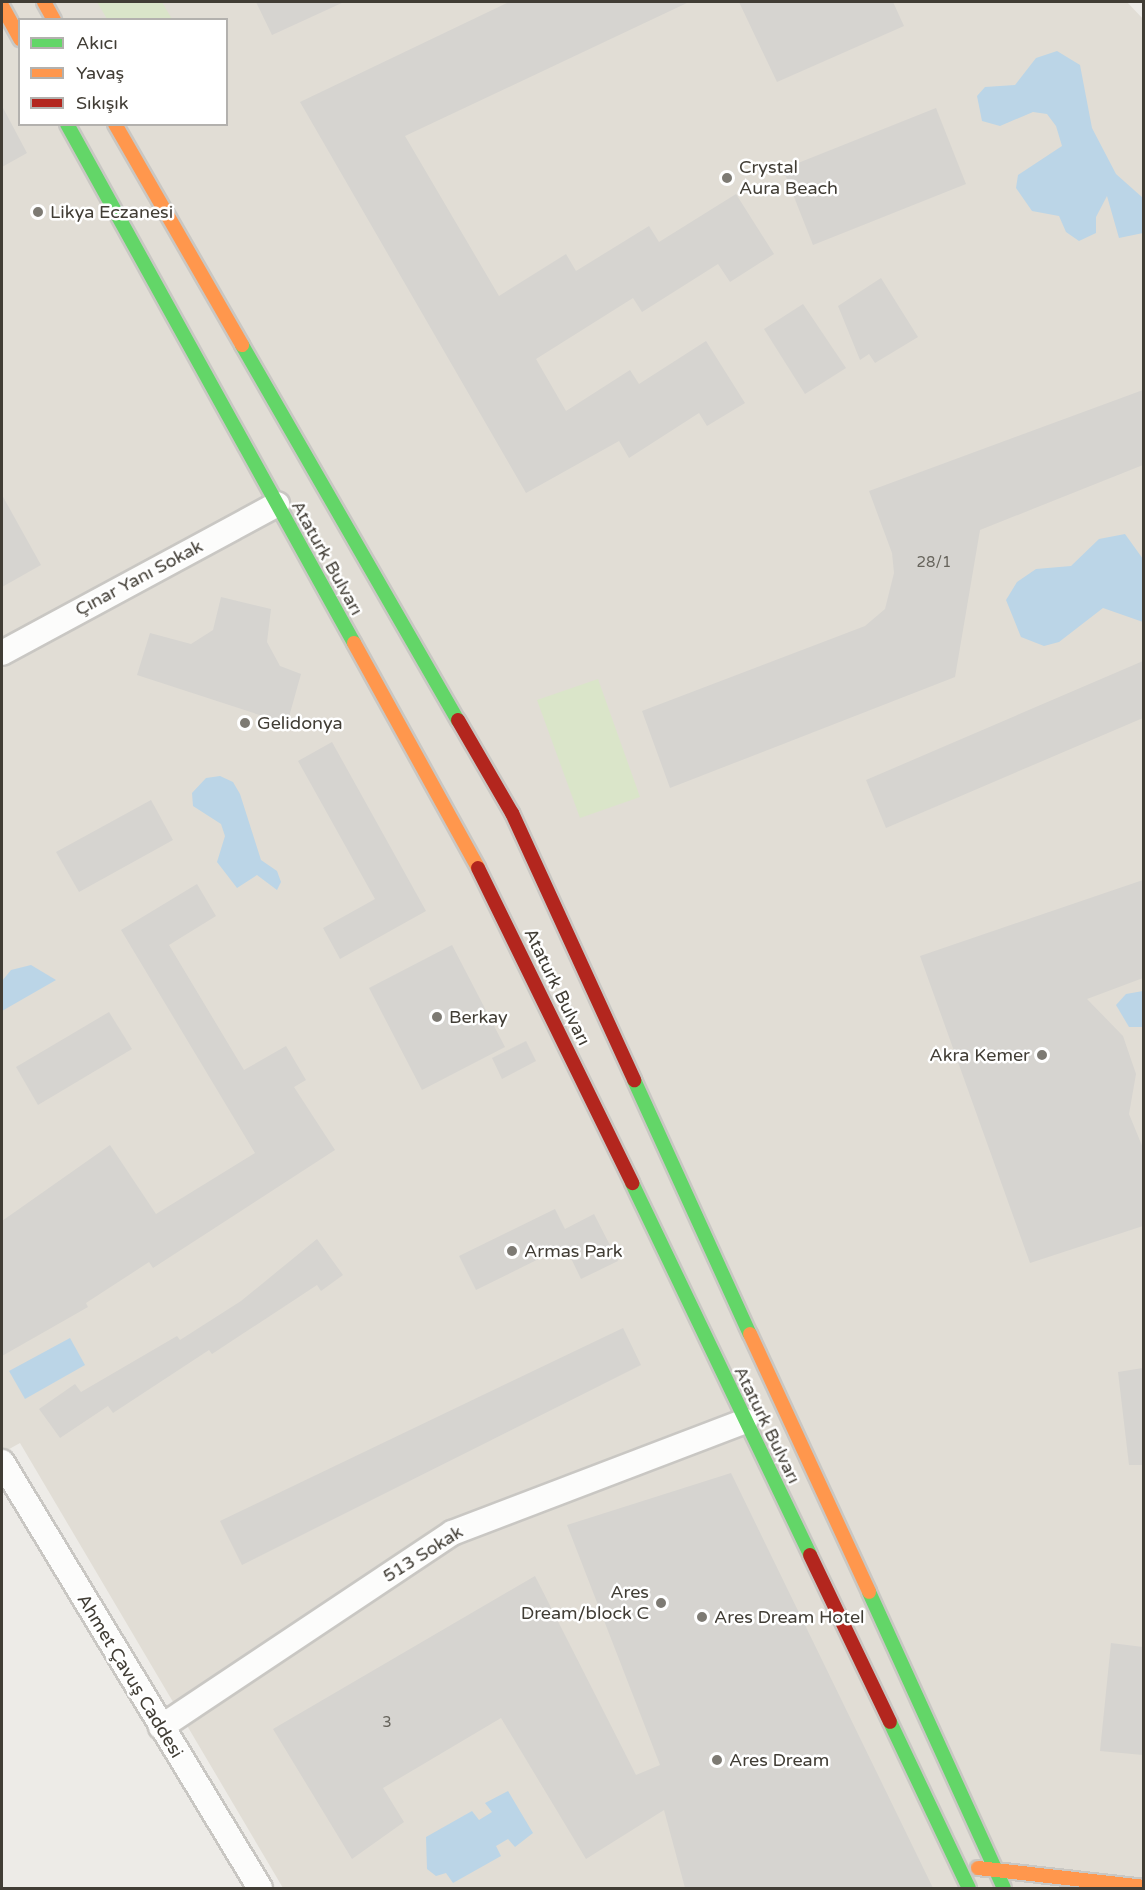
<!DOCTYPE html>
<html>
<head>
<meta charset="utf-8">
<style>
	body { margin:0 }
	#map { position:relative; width:1145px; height:1890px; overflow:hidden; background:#edebe7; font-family:"Varela Round",sans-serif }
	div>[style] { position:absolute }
	.residential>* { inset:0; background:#e1ddd5 }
	.green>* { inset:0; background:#dae5c9 }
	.water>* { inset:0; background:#bbd5e7 }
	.building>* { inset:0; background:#d6d4d0 }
	.roads { filter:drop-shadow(2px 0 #c9c7c3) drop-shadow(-2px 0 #c9c7c3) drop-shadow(0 2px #c9c7c3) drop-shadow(0 -2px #c9c7c3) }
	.street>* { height:24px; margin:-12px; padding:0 12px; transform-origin:12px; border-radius:12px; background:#fcfcfb }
	.fast>* { height:14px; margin:-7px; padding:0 7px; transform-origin:7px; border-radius:7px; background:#63d668 }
	.slow>* { height:14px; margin:-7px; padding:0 7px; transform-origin:7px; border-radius:7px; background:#ff974d }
	.jam>* { height:14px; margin:-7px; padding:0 7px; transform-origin:7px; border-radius:7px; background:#b3261e }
	.dots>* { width:16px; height:16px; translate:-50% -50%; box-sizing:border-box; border:3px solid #fff; border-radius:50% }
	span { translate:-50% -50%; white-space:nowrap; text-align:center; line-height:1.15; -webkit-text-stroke:5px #fff; paint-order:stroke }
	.number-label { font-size:15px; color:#67645c }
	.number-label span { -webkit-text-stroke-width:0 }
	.poi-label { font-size:18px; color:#413d35 }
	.left { translate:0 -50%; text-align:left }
	.right { translate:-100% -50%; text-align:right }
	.street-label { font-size:18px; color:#413d35 }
	.frame { position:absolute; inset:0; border:3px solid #413d35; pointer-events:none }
	.legend { position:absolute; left:18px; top:18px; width:210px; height:108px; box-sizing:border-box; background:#fff; border:2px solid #b3b1ae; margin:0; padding:8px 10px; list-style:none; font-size:18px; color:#413d35 }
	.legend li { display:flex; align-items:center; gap:12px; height:30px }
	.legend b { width:30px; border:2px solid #b3b1ae }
</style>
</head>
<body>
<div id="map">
	<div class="residential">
		<div style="clip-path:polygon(evenodd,2px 2px,1127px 2px,1144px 20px,1143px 1888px,283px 1888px,20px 1443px,2px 1453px,2px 2px,20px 20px,226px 20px,226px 124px,20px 124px,20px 20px)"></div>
	</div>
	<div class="green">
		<div style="clip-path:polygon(97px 2px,162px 2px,172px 19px,107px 19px)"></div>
		<div style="clip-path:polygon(598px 679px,640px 797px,580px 818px,537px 700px)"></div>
	</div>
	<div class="water">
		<div style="clip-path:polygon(1057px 51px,1080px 65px,1092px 128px,1116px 174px,1143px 198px,1143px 233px,1119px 238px,1107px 196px,1096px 217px,1096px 233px,1079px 241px,1066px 232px,1059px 216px,1032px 211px,1016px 188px,1018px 175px,1062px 146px,1056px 126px,1047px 114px,1033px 112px,1000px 126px,982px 121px,977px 96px,985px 87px,1015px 85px,1036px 58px)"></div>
		<div style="clip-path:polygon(1125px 534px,1143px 559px,1143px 622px,1103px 608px,1059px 642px,1044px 646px,1021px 637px,1006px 600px,1017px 582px,1036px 569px,1071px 566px,1099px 539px)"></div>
		<div style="clip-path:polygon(220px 776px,233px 782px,240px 794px,261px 860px,277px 871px,281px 882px,277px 890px,257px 875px,237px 888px,217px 862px,225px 836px,221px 824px,193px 806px,192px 793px,206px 778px)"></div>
		<div style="clip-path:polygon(31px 965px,56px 980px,2px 1011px,2px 981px,11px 970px)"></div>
		<div style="clip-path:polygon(1143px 991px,1143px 1027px,1129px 1027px,1116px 1005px,1126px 994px)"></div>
		<div style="clip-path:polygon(70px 1338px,85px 1365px,25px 1399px,9px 1371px)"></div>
		<div style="clip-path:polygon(508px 1791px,533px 1833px,515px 1847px,508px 1839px,496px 1846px,501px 1856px,453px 1883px,446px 1873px,436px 1876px,427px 1869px,426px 1837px,472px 1811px,479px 1820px,492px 1812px,485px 1803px)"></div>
	</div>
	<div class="building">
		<div style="clip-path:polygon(256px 2px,344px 2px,272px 35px)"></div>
		<div style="clip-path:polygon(509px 2px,689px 2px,405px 136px,499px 296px,566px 254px,576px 271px,649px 226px,659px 242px,736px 194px,774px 254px,730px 282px,718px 264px,642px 312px,633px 298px,536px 359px,566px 411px,630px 370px,639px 384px,706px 341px,745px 403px,707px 426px,699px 413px,629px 458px,619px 441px,526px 493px,300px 102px)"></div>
		<div style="clip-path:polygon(739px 2px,893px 2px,904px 26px,777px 82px)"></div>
		<div style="clip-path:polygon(2px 106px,27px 153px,2px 167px)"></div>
		<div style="clip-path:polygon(936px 108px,966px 184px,813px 245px,783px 169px)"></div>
		<div style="clip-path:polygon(881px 278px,918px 337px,875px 363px,869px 354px,860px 360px,838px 306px)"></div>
		<div style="clip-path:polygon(803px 304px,846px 368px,805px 394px,764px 329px)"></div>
		<div style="clip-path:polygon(1143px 390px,1143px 465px,980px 530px,955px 677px,670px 788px,642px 711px,865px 626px,885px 609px,894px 573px,892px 553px,869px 491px)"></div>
		<div style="clip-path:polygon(2px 495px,41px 565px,2px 587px)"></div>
		<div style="clip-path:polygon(221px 597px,271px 609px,267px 642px,280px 666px,301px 674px,287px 724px,137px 675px,150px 633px,191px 644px,213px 630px)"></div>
		<div style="clip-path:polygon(1143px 661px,1143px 718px,886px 828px,866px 780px)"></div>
		<div style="clip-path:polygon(332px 742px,426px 911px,340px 959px,323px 928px,375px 899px,298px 761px)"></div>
		<div style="clip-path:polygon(151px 800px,173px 840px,79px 892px,56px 852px)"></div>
		<div style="clip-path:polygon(1143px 880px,1143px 978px,1087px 999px,1123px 1036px,1136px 1074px,1129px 1114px,1143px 1148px,1143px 1226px,1030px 1263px,920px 956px)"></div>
		<div style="clip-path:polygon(197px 884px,216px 916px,169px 945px,244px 1070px,286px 1046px,306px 1080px,294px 1087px,335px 1150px,153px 1268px,149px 1262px,86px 1303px,88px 1307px,2px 1356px,2px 1221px,110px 1145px,156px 1214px,255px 1153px,121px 930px)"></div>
		<div style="clip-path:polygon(452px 945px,505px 1047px,422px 1090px,369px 988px)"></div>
		<div style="clip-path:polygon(109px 1012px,132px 1049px,38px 1105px,16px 1067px)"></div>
		<div style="clip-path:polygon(526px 1041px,536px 1061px,502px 1079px,492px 1058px)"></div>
		<div style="clip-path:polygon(555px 1209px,565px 1229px,594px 1214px,618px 1261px,581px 1279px,565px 1246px,476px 1290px,459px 1256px)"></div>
		<div style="clip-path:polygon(317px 1239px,343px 1275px,321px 1291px,317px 1285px,212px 1354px,209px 1350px,113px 1413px,108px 1406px,60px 1438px,39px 1409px,75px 1384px,81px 1392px,177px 1336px,180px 1340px,241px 1301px)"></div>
		<div style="clip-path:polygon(623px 1328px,641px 1365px,242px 1565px,220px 1521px)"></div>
		<div style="clip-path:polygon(1143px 1368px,1143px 1465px,1129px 1465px,1118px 1372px)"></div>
		<div style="clip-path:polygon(731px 1473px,933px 1888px,685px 1888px,664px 1810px,586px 1859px,501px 1718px,383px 1788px,404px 1822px,352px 1859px,273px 1729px,535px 1576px,636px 1775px,660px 1765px,567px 1525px)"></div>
		<div style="clip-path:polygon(1111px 1643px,1143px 1647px,1143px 1755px,1100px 1751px)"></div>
	</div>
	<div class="roads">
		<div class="street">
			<div style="left:2px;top:653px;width:313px;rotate:-28.4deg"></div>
			<div style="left:2px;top:1462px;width:498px;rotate:58.8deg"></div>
			<div style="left:161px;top:1727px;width:350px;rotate:-33.7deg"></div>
			<div style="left:452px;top:1533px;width:314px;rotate:-20.9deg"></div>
		</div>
		<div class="fast">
			<div style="left:67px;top:124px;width:593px;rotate:61.06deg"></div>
			<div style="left:242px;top:345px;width:433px;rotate:60.1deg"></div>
			<div style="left:634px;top:1080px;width:279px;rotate:65.5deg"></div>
			<div style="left:632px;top:1183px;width:412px;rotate:64.4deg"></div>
			<div style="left:869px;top:1592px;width:325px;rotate:65.5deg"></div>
			<div style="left:890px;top:1722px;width:184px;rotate:64.6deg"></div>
		</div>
		<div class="slow">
			<div style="left:44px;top:2px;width:21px;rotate:61deg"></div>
			<div style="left:2px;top:6px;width:38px;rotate:61deg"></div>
			<div style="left:115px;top:124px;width:255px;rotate:60.1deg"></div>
			<div style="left:354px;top:643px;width:257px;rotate:61.1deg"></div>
			<div style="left:750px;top:1334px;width:284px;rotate:65.2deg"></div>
			<div style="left:978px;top:1868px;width:167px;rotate:6.5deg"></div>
		</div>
		<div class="jam">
			<div style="left:458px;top:720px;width:108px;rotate:59.9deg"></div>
			<div style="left:512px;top:813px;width:294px;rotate:65.4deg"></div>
			<div style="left:478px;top:868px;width:351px;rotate:63.9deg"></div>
			<div style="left:810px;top:1555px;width:185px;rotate:64.4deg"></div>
		</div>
	</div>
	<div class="dots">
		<div style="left:727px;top:178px;background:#7d7a73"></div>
		<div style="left:38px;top:212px;background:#7d7a73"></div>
		<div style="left:245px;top:723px;background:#7d7a73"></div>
		<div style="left:437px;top:1017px;background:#7d7a73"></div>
		<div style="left:1042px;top:1055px;background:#7d7a73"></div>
		<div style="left:512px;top:1251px;background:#7d7a73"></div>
		<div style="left:661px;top:1603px;background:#7d7a73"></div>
		<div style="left:702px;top:1617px;background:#7d7a73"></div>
		<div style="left:717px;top:1760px;background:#7d7a73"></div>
	</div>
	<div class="number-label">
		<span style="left:934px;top:563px">28/1</span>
		<span style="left:387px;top:1723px">3</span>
	</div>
	<div class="poi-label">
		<span class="left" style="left:739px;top:178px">Crystal<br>Aura Beach</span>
		<span class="left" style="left:50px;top:212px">Likya Eczanesi</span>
		<span class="left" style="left:257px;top:723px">Gelidonya</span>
		<span class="left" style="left:449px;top:1017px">Berkay</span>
		<span class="right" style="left:1030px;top:1055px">Akra Kemer</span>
		<span class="left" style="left:524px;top:1251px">Armas Park</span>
		<span class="right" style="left:649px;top:1603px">Ares<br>Dream/block C</span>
		<span class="left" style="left:714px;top:1617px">Ares Dream Hotel</span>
		<span class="left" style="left:729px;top:1760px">Ares Dream</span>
	</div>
	<div class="street-label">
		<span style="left:327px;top:558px;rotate:61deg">Ataturk Bulvarı</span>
		<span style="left:139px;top:578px;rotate:-28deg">Çınar Yanı Sokak</span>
		<span style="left:557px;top:987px;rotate:64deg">Ataturk Bulvarı</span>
		<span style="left:767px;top:1425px;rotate:64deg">Ataturk Bulvarı</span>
		<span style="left:423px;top:1554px;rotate:-32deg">513 Sokak</span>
		<span style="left:130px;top:1676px;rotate:59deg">Ahmet Çavuş Caddesi</span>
	</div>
	<div class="frame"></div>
	<ul class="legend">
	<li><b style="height:8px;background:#63d668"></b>Akıcı</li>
	<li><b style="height:8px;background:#ff974d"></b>Yavaş</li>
	<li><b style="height:8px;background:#b3261e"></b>Sıkışık</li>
	</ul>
</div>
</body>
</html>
